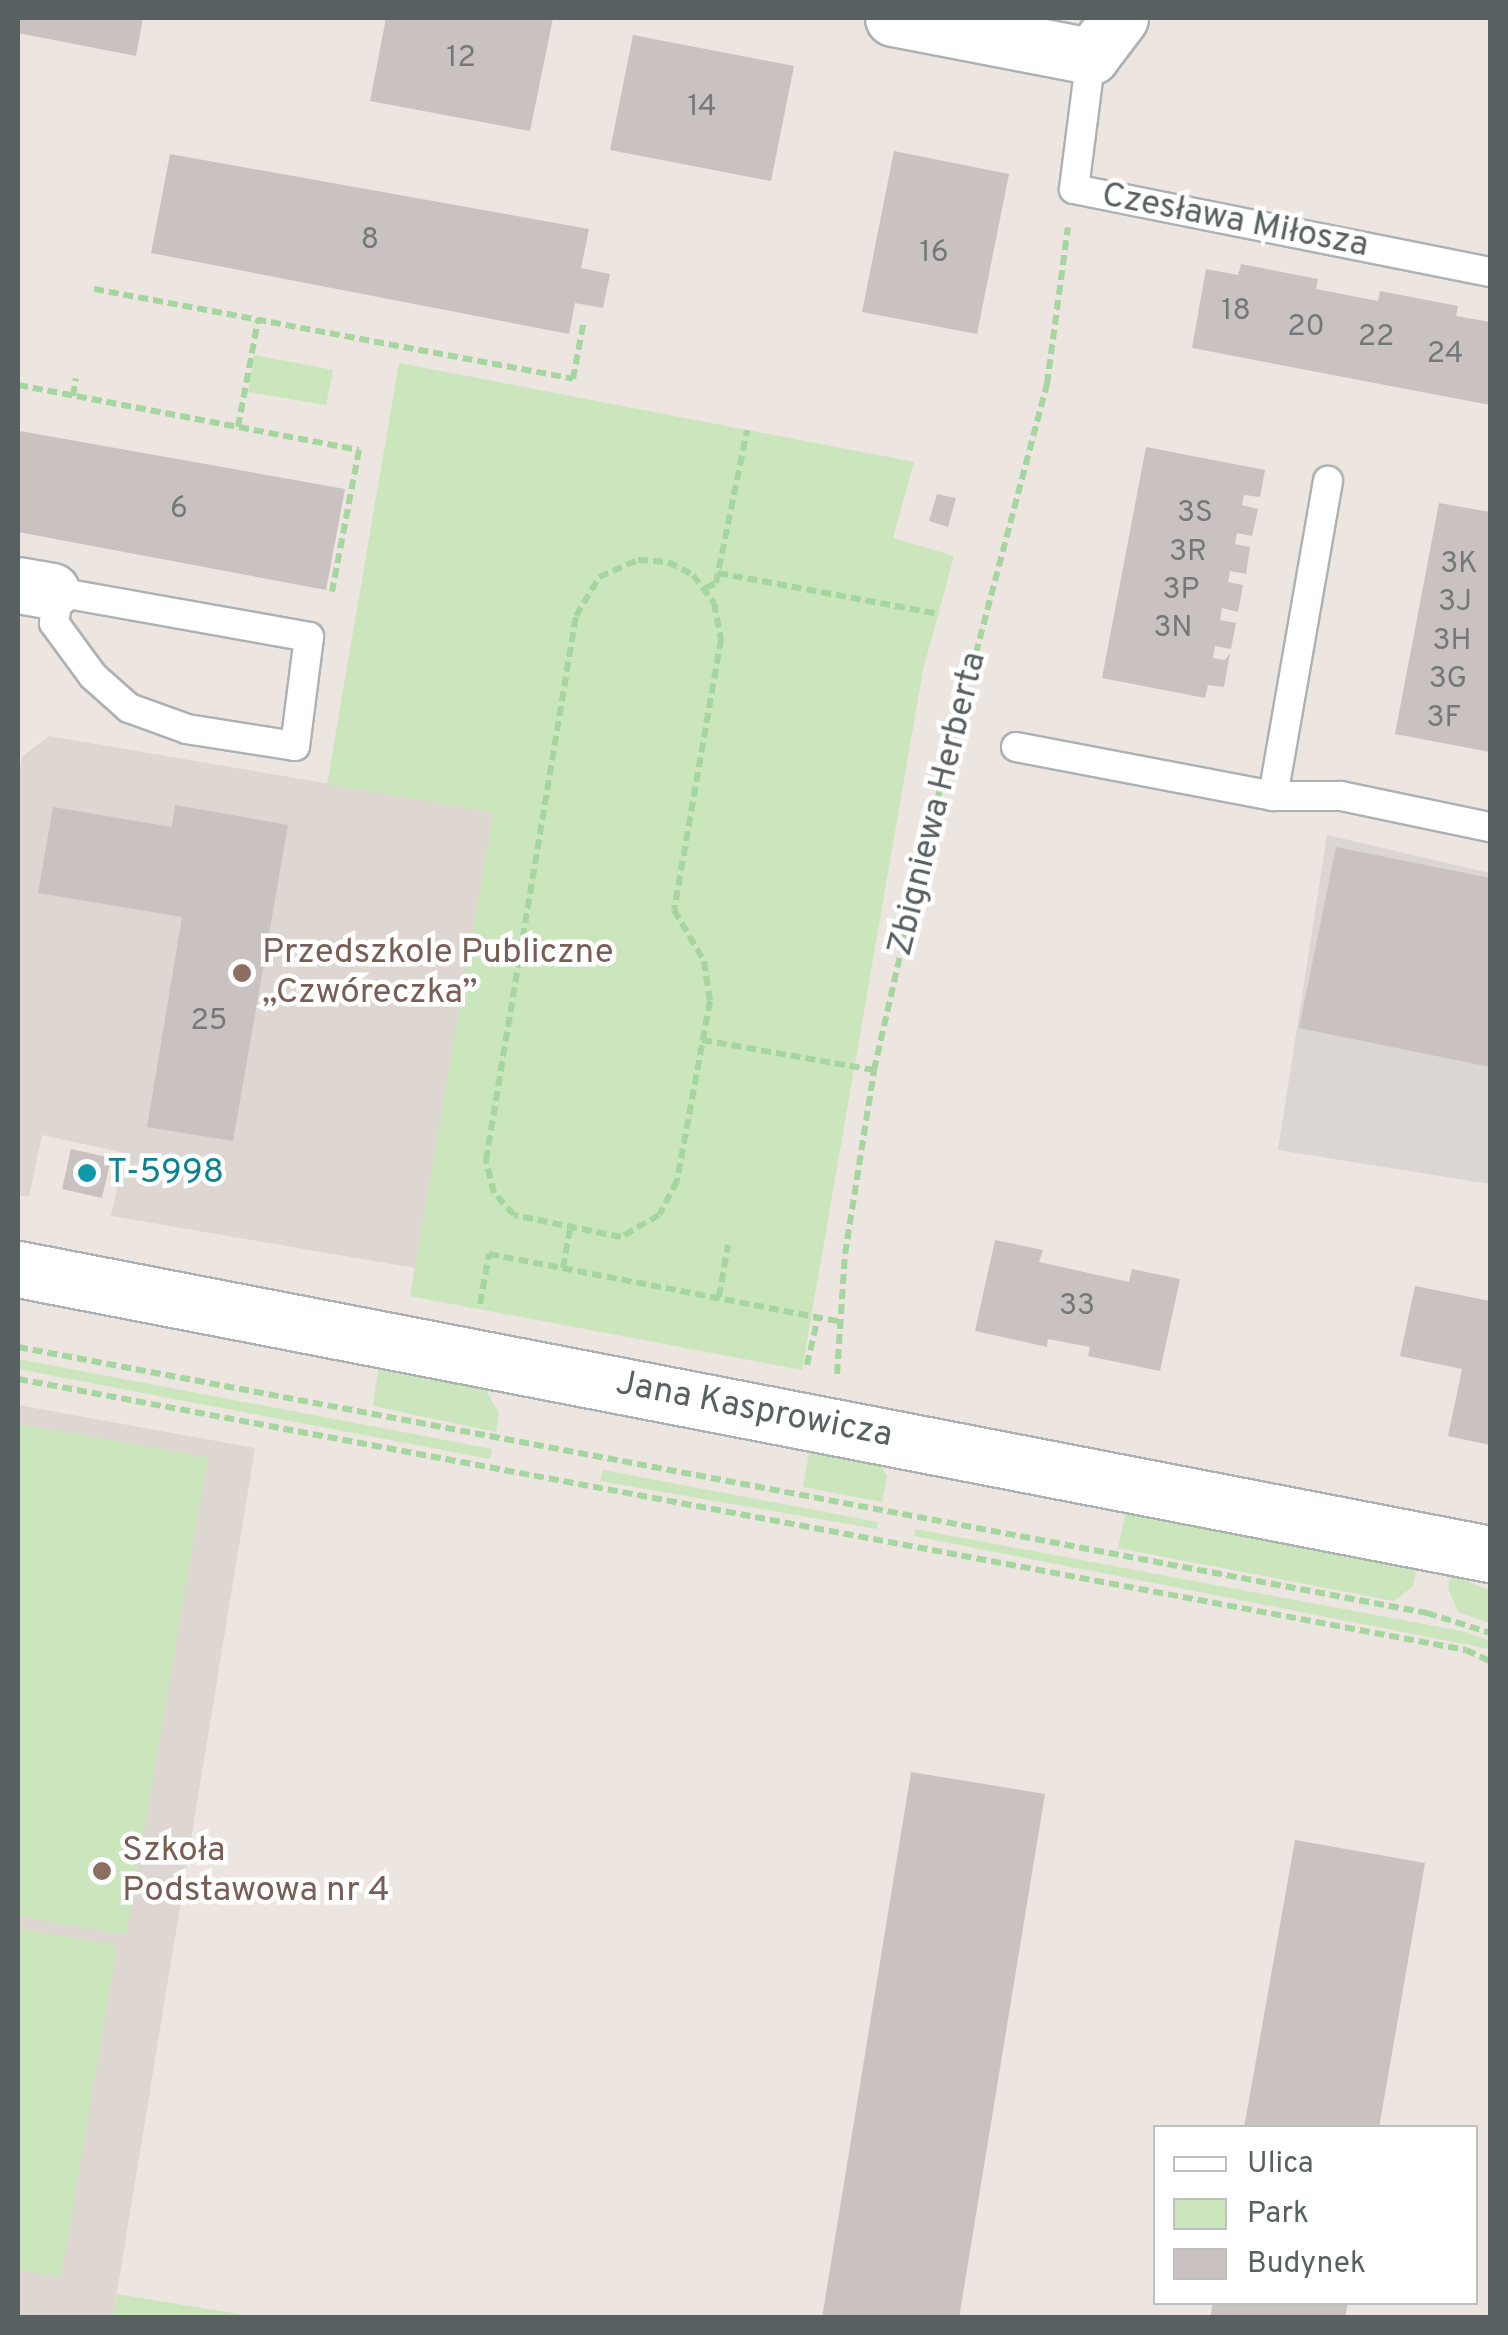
<!DOCTYPE html>
<html>
<head>
<meta charset="utf-8">
<style>
	body { margin:0 }
	#map { position:relative; width:1508px; height:2335px; overflow:hidden; background:#ece5e0; font-family:Overpass,sans-serif }
	div>[style] { position:absolute }
	.industrial>* { inset:0; background:#dbd6d3 }
	.education>* { inset:0; background:#ded6d1 }
	.green>* { inset:0; background:#cbe5bc }
	.building>* { inset:0; background:#c9c2c0 }
	.path>* { height:6px; margin-top:-3px; transform-origin:0; background:repeating-linear-gradient(90deg,#a5d69f 0 10px,transparent 0 15px) }
	.roads { filter:drop-shadow(2px 0 #acb2b4) drop-shadow(-2px 0 #acb2b4) drop-shadow(0 2px #acb2b4) drop-shadow(0 -2px #acb2b4) }
	.lane>* { height:28px; margin:-14px; padding:0 14px; transform-origin:14px; border-radius:14px; background:#fff }
	.street>* { height:55px; margin:-27.5px; padding:0 27.5px; transform-origin:27.5px; border-radius:27.5px; background:#fff }
	.secondary>* { height:55px; margin:-27.5px; padding:0 27.5px; transform-origin:27.5px; border-radius:27.5px; background:#fff }
	.dots>* { width:28px; height:28px; translate:-50% -50%; box-sizing:border-box; border:5px solid #fff; border-radius:50% }
	span { translate:-50% -50%; white-space:nowrap; text-align:center; line-height:1.15; -webkit-text-stroke:9px #fff; paint-order:stroke }
	.number-label { font-size:30px; color:#75787a }
	.number-label span { -webkit-text-stroke-width:0 }
	.street-label { font-size:35px; color:#596062 }
	.education-label { font-size:35px; color:#785e54 }
	.left { translate:0 -50%; text-align:left }
	.culture-label { font-size:35px; color:#0d838f }
	.frame { position:absolute; inset:0; border:20px solid #596062; pointer-events:none }
	.legend { position:absolute; left:1153px; top:2125px; width:325px; height:180px; box-sizing:border-box; background:#fff; border:2px solid #bdbfc0; margin:0; padding:12px 18px; list-style:none; font-size:30px; color:#596062 }
	.legend li { display:flex; align-items:center; gap:20px; height:50px }
	.legend b { width:50px; border:2px solid #bdbfc0 }
</style>
</head>
<body>
<div id="map">
	<div class="industrial">
		<div style="clip-path:polygon(1327px 835px,1490px 873px,1490px 1184px,1278px 1150px)"></div>
	</div>
	<div class="education">
		<div style="clip-path:polygon(49px 736px,494px 812px,415px 1268px,111px 1216px,125px 1153px,42px 1135px,29px 1197px,18px 1195px,18px 780px,22px 757px)"></div>
		<div style="clip-path:polygon(18px 1405px,255px 1448px,113px 2317px,18px 2317px)"></div>
	</div>
	<div class="green">
		<div style="clip-path:polygon(254px 355px,333px 370px,326px 405px,248px 392px)"></div>
		<div style="clip-path:polygon(399px 363px,914px 462px,893px 538px,954px 556px,923px 670px,802px 1370px,410px 1296px,493px 813px,327px 784px)"></div>
		<div style="clip-path:polygon(18px 1359px,492px 1449px,492px 1450px,490px 1459px,18px 1369px)"></div>
		<div style="clip-path:polygon(378px 1370px,485px 1389px,499px 1413px,496px 1432px,373px 1406px)"></div>
		<div style="clip-path:polygon(18px 1424px,208px 1457px,126px 1935px,18px 1916px)"></div>
		<div style="clip-path:polygon(809px 1453px,881px 1466px,887px 1476px,882px 1502px,803px 1487px)"></div>
		<div style="clip-path:polygon(603px 1470px,878px 1522px,877px 1529px,600px 1481px)"></div>
		<div style="clip-path:polygon(1126px 1511px,1417px 1566px,1413px 1586px,1394px 1601px,1118px 1548px)"></div>
		<div style="clip-path:polygon(915px 1529px,1461px 1631px,1490px 1641px,1490px 1649px,914px 1536px)"></div>
		<div style="clip-path:polygon(1450px 1575px,1490px 1590px,1490px 1623px,1458px 1612px,1448px 1588px)"></div>
		<div style="clip-path:polygon(18px 1929px,117px 1945px,61px 2277px,18px 2270px)"></div>
		<div style="clip-path:polygon(117px 2294px,256px 2317px,113px 2317px)"></div>
	</div>
	<div class="building">
		<div style="clip-path:polygon(18px 18px,143px 18px,136px 56px,18px 33px)"></div>
		<div style="clip-path:polygon(386px 18px,553px 18px,530px 131px,370px 101px)"></div>
		<div style="clip-path:polygon(633px 35px,794px 66px,771px 181px,610px 150px)"></div>
		<div style="clip-path:polygon(894px 151px,1009px 174px,977px 334px,862px 312px)"></div>
		<div style="clip-path:polygon(170px 154px,589px 229px,581px 268px,610px 274px,603px 308px,575px 303px,569px 334px,151px 253px)"></div>
		<div style="clip-path:polygon(1241px 264px,1318px 279px,1316px 289px,1378px 301px,1380px 291px,1458px 306px,1456px 316px,1490px 322px,1490px 405px,1192px 348px,1206px 269px,1238px 275px)"></div>
		<div style="clip-path:polygon(20px 431px,345px 489px,326px 590px,18px 532px)"></div>
		<div style="clip-path:polygon(1146px 447px,1265px 470px,1260px 497px,1244px 495px,1242px 505px,1258px 509px,1252px 536px,1237px 533px,1235px 544px,1250px 547px,1246px 574px,1230px 571px,1228px 582px,1243px 585px,1238px 612px,1222px 608px,1220px 620px,1236px 623px,1231px 649px,1215px 646px,1213px 658px,1225px 660px,1230px 653px,1224px 687px,1208px 685px,1205px 698px,1102px 678px)"></div>
		<div style="clip-path:polygon(937px 494px,956px 498px,948px 527px,929px 521px)"></div>
		<div style="clip-path:polygon(1439px 503px,1490px 512px,1490px 752px,1395px 734px)"></div>
		<div style="clip-path:polygon(175px 805px,288px 825px,233px 1141px,147px 1127px,182px 917px,38px 893px,53px 807px,172px 827px)"></div>
		<div style="clip-path:polygon(1336px 847px,1490px 878px,1490px 1067px,1299px 1028px)"></div>
		<div style="clip-path:polygon(71px 1149px,111px 1158px,102px 1198px,62px 1189px)"></div>
		<div style="clip-path:polygon(995px 1240px,1043px 1250px,1039px 1262px,1129px 1282px,1132px 1269px,1180px 1279px,1160px 1371px,1088px 1356px,1090px 1347px,1048px 1339px,1047px 1347px,975px 1331px)"></div>
		<div style="clip-path:polygon(1415px 1286px,1490px 1301px,1490px 1445px,1448px 1436px,1462px 1369px,1400px 1356px)"></div>
		<div style="clip-path:polygon(911px 1772px,1045px 1794px,959px 2318px,822px 2318px)"></div>
		<div style="clip-path:polygon(1295px 1840px,1425px 1863px,1379px 2128px,1244px 2128px)"></div>
		<div style="clip-path:polygon(1213px 2302px,1348px 2302px,1345px 2318px,1210px 2318px)"></div>
	</div>
	<div class="path">
		<div style="left:94px;top:289px;width:487px;rotate:10.6deg"></div>
		<div style="left:573px;top:379px;width:60px;rotate:-79.4deg"></div>
		<div style="left:18px;top:385px;width:347px;rotate:10.8deg"></div>
		<div style="left:359px;top:450px;width:144px;rotate:100.8deg"></div>
		<div style="left:73px;top:396px;width:18px;rotate:-81deg"></div>
		<div style="left:238px;top:427px;width:109px;rotate:-79.4deg"></div>
		<div style="left:638px;top:560px;width:30px;rotate:4deg"></div>
		<div style="left:668px;top:562px;width:28px;rotate:27deg"></div>
		<div style="left:693px;top:575px;width:35px;rotate:53deg"></div>
		<div style="left:714px;top:603px;width:37px;rotate:79deg"></div>
		<div style="left:721px;top:639px;width:275px;rotate:99.8deg"></div>
		<div style="left:674px;top:910px;width:59px;rotate:59.5deg"></div>
		<div style="left:704px;top:961px;width:40px;rotate:81.5deg"></div>
		<div style="left:710px;top:1001px;width:183px;rotate:100.4deg"></div>
		<div style="left:677px;top:1181px;width:38px;rotate:118deg"></div>
		<div style="left:659px;top:1215px;width:44px;rotate:149.9deg"></div>
		<div style="left:621px;top:1237px;width:109px;rotate:-168.4deg"></div>
		<div style="left:514px;top:1215px;width:30px;rotate:-132deg"></div>
		<div style="left:494px;top:1193px;width:34px;rotate:-104deg"></div>
		<div style="left:486px;top:1160px;width:551px;rotate:-80.61deg"></div>
		<div style="left:576px;top:616px;width:45px;rotate:-59.5deg"></div>
		<div style="left:599px;top:577px;width:43px;rotate:-23.6deg"></div>
		<div style="left:718px;top:573px;width:225px;rotate:10.5deg"></div>
		<div style="left:706px;top:588px;width:11px;rotate:-27deg"></div>
		<div style="left:716px;top:583px;width:156px;rotate:-78.5deg"></div>
		<div style="left:702px;top:1040px;width:175px;rotate:9.9deg"></div>
		<div style="left:563px;top:1268px;width:39px;rotate:-80deg"></div>
		<div style="left:719px;top:1297px;width:53px;rotate:-80.2deg"></div>
		<div style="left:480px;top:1304px;width:51px;rotate:-79.8deg"></div>
		<div style="left:489px;top:1254px;width:359px;rotate:10.9deg"></div>
		<div style="left:18px;top:1347px;width:1434px;rotate:10.69deg"></div>
		<div style="left:1427px;top:1613px;width:66px;rotate:17.6deg"></div>
		<div style="left:807px;top:1365px;width:49px;rotate:-77.1deg"></div>
		<div style="left:837px;top:1374px;width:120px;rotate:-86.2deg"></div>
		<div style="left:845px;top:1254px;width:186px;rotate:-81deg"></div>
		<div style="left:874px;top:1070px;width:234px;rotate:-77.2deg"></div>
		<div style="left:926px;top:842px;width:474px;rotate:-75.2deg"></div>
		<div style="left:1047px;top:384px;width:158px;rotate:-82.4deg"></div>
		<div style="left:18px;top:1379px;width:1473px;rotate:10.6deg"></div>
		<div style="left:1466px;top:1650px;width:26px;rotate:25deg"></div>
	</div>
	<div class="roads">
		<div class="lane">
			<div style="left:1091px;top:56px;width:134px;rotate:97.3deg"></div>
			<div style="left:1074px;top:189px;width:424px;rotate:11.3deg"></div>
			<div style="left:51px;top:591px;width:262px;rotate:10.1deg"></div>
			<div style="left:309px;top:637px;width:110px;rotate:97.3deg"></div>
			<div style="left:295px;top:746px;width:109px;rotate:-171.1deg"></div>
			<div style="left:187px;top:729px;width:62px;rotate:-160.1deg"></div>
			<div style="left:129px;top:708px;width:48px;rotate:-138.4deg"></div>
			<div style="left:93px;top:676px;width:66px;rotate:-126.3deg"></div>
			<div style="left:54px;top:623px;width:31px;rotate:-81deg"></div>
			<div style="left:1016px;top:747px;width:262px;rotate:10.8deg"></div>
			<div style="left:1273px;top:796px;width:68px"></div>
			<div style="left:1341px;top:796px;width:152px;rotate:11.8deg"></div>
			<div style="left:1273px;top:796px;width:320px;rotate:-80.1deg"></div>
		</div>
		<div class="street">
			<div style="left:893px;top:18px;width:202px;rotate:10.9deg"></div>
			<div style="left:1091px;top:56px;width:48px;rotate:-52.7deg"></div>
			<div style="left:18px;top:585px;width:34px;rotate:10deg"></div>
		</div>
		<div class="secondary">
			<div style="left:18px;top:1269px;width:1499px;rotate:10.96deg"></div>
		</div>
	</div>
	<div class="dots">
		<div style="left:242px;top:973px;background:#8d6e63"></div>
		<div style="left:87px;top:1173px;background:#0f9aa8"></div>
		<div style="left:102px;top:1871px;background:#8d6e63"></div>
	</div>
	<div class="number-label">
		<span style="left:461px;top:59px">12</span>
		<span style="left:702px;top:108px">14</span>
		<span style="left:370px;top:241px">8</span>
		<span style="left:934px;top:254px">16</span>
		<span style="left:1236px;top:312px">18</span>
		<span style="left:1306px;top:328px">20</span>
		<span style="left:1376px;top:338px">22</span>
		<span style="left:1445px;top:355px">24</span>
		<span style="left:179px;top:510px">6</span>
		<span style="left:1195px;top:514px">3S</span>
		<span style="left:1188px;top:553px">3R</span>
		<span style="left:1459px;top:565px">3K</span>
		<span style="left:1181px;top:591px">3P</span>
		<span style="left:1455px;top:603px">3J</span>
		<span style="left:1173px;top:629px">3N</span>
		<span style="left:1452px;top:642px">3H</span>
		<span style="left:1448px;top:680px">3G</span>
		<span style="left:1444px;top:719px">3F</span>
		<span style="left:209px;top:1022px">25</span>
		<span style="left:1077px;top:1307px">33</span>
	</div>
	<div class="street-label">
		<span style="left:1235px;top:221px;rotate:11deg">Czesława Miłosza</span>
		<span style="left:938px;top:804px;rotate:-76deg">Zbigniewa Herberta</span>
		<span style="left:754px;top:1410px;rotate:11deg">Jana Kasprowicza</span>
	</div>
	<div class="education-label">
		<span class="left" style="left:262px;top:973px">Przedszkole Publiczne<br>„Czwóreczka”</span>
		<span class="left" style="left:122px;top:1871px">Szkoła<br>Podstawowa nr 4</span>
	</div>
	<div class="culture-label">
		<span class="left" style="left:107px;top:1173px">T-5998</span>
	</div>
	<div class="frame"></div>
	<ul class="legend">
	<li><b style="height:12px;background:#fff"></b>Ulica</li>
	<li><b style="height:28px;background:#cbe5bc"></b>Park</li>
	<li><b style="height:28px;background:#c9c2c0"></b>Budynek</li>
	</ul>
</div>
</body>
</html>
